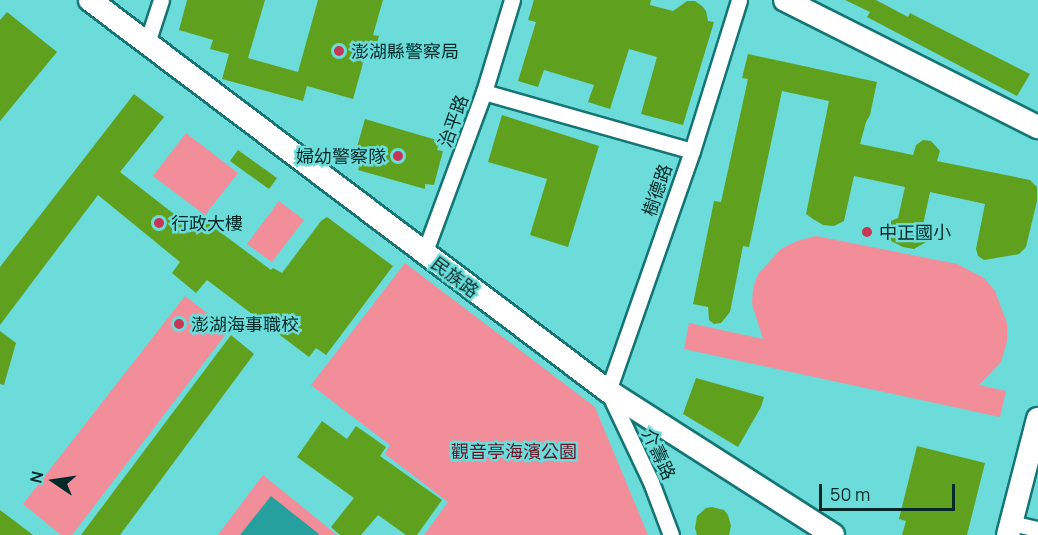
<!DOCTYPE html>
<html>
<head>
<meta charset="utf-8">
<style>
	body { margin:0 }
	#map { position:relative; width:1038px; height:535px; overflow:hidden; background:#6bdcda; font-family:Manrope,"Noto Sans TC",sans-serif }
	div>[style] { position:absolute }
	.green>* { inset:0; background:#f28e99 }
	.water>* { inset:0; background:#26a09e }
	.building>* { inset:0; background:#5fa01e }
	.roads { filter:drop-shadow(2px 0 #147574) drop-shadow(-2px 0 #147574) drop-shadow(0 2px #147574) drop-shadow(0 -2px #147574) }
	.street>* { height:15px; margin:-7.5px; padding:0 7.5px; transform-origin:7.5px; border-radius:7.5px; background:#fff }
	.secondary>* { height:22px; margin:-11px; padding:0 11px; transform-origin:11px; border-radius:11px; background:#fff }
	.dots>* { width:16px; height:16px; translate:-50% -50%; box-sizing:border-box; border:3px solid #6bdcda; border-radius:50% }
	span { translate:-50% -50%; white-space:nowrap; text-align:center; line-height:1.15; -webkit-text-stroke:5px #6bdcda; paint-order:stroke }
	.poi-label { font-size:18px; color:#022827 }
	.left { translate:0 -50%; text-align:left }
	.right { translate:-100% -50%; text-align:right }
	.street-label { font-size:18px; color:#022827 }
	.park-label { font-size:18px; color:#691226 }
	.north { position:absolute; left:24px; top:451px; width:60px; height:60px; -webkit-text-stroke:4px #6bdcda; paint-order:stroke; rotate:283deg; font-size:16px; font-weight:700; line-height:24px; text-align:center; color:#022827 }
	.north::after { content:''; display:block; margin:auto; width:21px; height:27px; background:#022827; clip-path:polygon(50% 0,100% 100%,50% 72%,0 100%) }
	.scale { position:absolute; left:819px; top:484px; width:136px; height:27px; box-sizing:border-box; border:3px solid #022827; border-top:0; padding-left:8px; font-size:18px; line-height:21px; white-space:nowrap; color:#022827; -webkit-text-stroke:4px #6bdcda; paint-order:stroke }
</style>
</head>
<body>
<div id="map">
	<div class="green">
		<div style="clip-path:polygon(186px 133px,238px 173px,205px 215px,153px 176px)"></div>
		<div style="clip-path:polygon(279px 201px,304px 220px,272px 262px,247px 244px)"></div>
		<div style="clip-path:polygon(816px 236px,957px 264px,984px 278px,995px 291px,1007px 323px,1007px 341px,1001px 362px,979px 385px,1006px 391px,1000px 417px,684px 349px,689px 323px,763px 339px,752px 304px,753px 288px,758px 274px,781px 249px,797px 241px)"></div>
		<div style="clip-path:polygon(405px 263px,595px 407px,648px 535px,424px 535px,448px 502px,385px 454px,390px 445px,311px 385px)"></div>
		<div style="clip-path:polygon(185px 296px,229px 330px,72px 535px,61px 535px,23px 504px)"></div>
		<div style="clip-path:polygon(263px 475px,337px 535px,218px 535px)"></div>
	</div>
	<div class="water">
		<div style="clip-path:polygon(271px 496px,319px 534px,318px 535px,240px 535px)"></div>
	</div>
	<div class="building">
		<div style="clip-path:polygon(187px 0,265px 0,248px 58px,298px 72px,318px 0,383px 0,373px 35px,379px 36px,372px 58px,365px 56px,353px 99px,307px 86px,303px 101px,222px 79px,229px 54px,210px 49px,213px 40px,179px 30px)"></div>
		<div style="clip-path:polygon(534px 0,651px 0,650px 5px,673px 11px,687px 1px,695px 1px,702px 6px,706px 11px,708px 21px,714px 22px,683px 125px,641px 114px,657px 57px,629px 49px,610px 109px,588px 102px,594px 85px,544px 70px,538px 87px,518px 81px,536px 22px,528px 20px)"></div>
		<div style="clip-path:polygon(845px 0,876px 0,908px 17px,910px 13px,1030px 74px,1017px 96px,867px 17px,870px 12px)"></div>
		<div style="clip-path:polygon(7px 12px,57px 52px,0 121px,0 20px)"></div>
		<div style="clip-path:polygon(748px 54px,877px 82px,870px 115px,866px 122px,860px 144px,913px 155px,916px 145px,923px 140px,931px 141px,940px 151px,937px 161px,1030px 180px,1037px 187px,1037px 201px,1026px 247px,1019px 254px,984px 260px,978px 256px,976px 249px,985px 204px,930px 192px,923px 225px,929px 231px,928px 241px,914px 249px,903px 247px,889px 240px,888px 230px,891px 221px,898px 218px,905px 187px,854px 176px,844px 221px,834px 226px,823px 225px,813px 219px,806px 214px,829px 101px,782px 91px,749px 247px,743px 246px,730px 312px,721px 323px,714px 324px,709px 320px,708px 307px,693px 304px,714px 201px,721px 202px,748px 79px,742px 78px)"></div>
		<div style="clip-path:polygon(134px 94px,164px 117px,120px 172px,192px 228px,200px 217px,271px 270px,273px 268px,282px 273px,321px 221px,327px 217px,393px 266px,326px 355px,316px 348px,309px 357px,207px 280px,196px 293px,172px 273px,180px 262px,98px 195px,0 325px,0 267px)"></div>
		<div style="clip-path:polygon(502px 115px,599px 146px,568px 247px,530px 235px,547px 179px,488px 162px)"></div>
		<div style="clip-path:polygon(365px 119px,440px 141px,437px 150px,443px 151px,434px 185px,425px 184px,425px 189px,358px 170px,360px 163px,353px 161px)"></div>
		<div style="clip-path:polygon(238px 150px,277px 178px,269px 189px,230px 161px)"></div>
		<div style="clip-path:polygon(0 331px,16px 343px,4px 385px,0 384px)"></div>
		<div style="clip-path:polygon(231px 335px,254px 354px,120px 535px,81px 535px)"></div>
		<div style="clip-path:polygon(696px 378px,764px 397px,761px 407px,738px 447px,683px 414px)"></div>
		<div style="clip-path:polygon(322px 421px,347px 439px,356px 426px,386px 447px,380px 456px,442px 500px,417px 535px,406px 535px,378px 515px,361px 535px,340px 535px,331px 527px,354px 498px,297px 457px)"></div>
		<div style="clip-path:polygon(917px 446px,985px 463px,967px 535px,902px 535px,906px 521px,899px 519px)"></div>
		<div style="clip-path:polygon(712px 507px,724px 510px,728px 515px,731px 526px,729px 535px,697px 535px,695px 528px,697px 516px,706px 508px)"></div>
		<div style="clip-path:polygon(0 510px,33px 535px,0 535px)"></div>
	</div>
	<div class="roads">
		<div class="street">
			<div style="left:147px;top:43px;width:45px;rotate:-72deg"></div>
			<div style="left:484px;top:92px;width:216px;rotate:15.8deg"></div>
			<div style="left:424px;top:254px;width:173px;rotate:-69.7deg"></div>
			<div style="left:484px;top:92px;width:96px;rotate:-73.1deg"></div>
			<div style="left:1011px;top:523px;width:28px;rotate:13deg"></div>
			<div style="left:671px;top:535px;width:57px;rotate:-110.7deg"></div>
			<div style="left:651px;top:482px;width:101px;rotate:-115.3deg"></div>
			<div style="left:608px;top:391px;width:254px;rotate:-70.7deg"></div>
			<div style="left:692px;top:151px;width:158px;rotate:-72.7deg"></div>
		</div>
		<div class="secondary">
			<div style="left:90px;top:0;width:649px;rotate:37.05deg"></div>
			<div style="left:608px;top:391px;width:267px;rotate:32.6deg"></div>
			<div style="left:785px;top:0;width:283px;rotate:26.7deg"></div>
			<div style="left:1008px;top:535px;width:120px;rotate:-75.5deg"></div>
		</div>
	</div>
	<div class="dots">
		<div style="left:339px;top:51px;background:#c73755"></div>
		<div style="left:398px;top:156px;background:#c73755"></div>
		<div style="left:159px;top:223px;background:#c73755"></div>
		<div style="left:867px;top:232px;background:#c73755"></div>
		<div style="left:179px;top:324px;background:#c73755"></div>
	</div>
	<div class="poi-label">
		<span class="left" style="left:351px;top:51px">澎湖縣警察局</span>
		<span class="right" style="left:386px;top:156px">婦幼警察隊</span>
		<span class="left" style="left:171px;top:223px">行政大樓</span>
		<span class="left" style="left:879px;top:232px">中正國小</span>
		<span class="left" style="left:191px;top:324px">澎湖海事職校</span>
	</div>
	<div class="street-label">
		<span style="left:453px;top:121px;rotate:-70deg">治平路</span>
		<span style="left:657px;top:190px;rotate:-71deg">樹德路</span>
		<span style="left:455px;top:277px;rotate:37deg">民族路</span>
		<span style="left:659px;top:454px;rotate:65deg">介壽路</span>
	</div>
	<div class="park-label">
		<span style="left:514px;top:451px">觀音亭海濱公園</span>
	</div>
	<div class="north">N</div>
	<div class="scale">50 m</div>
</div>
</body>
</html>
